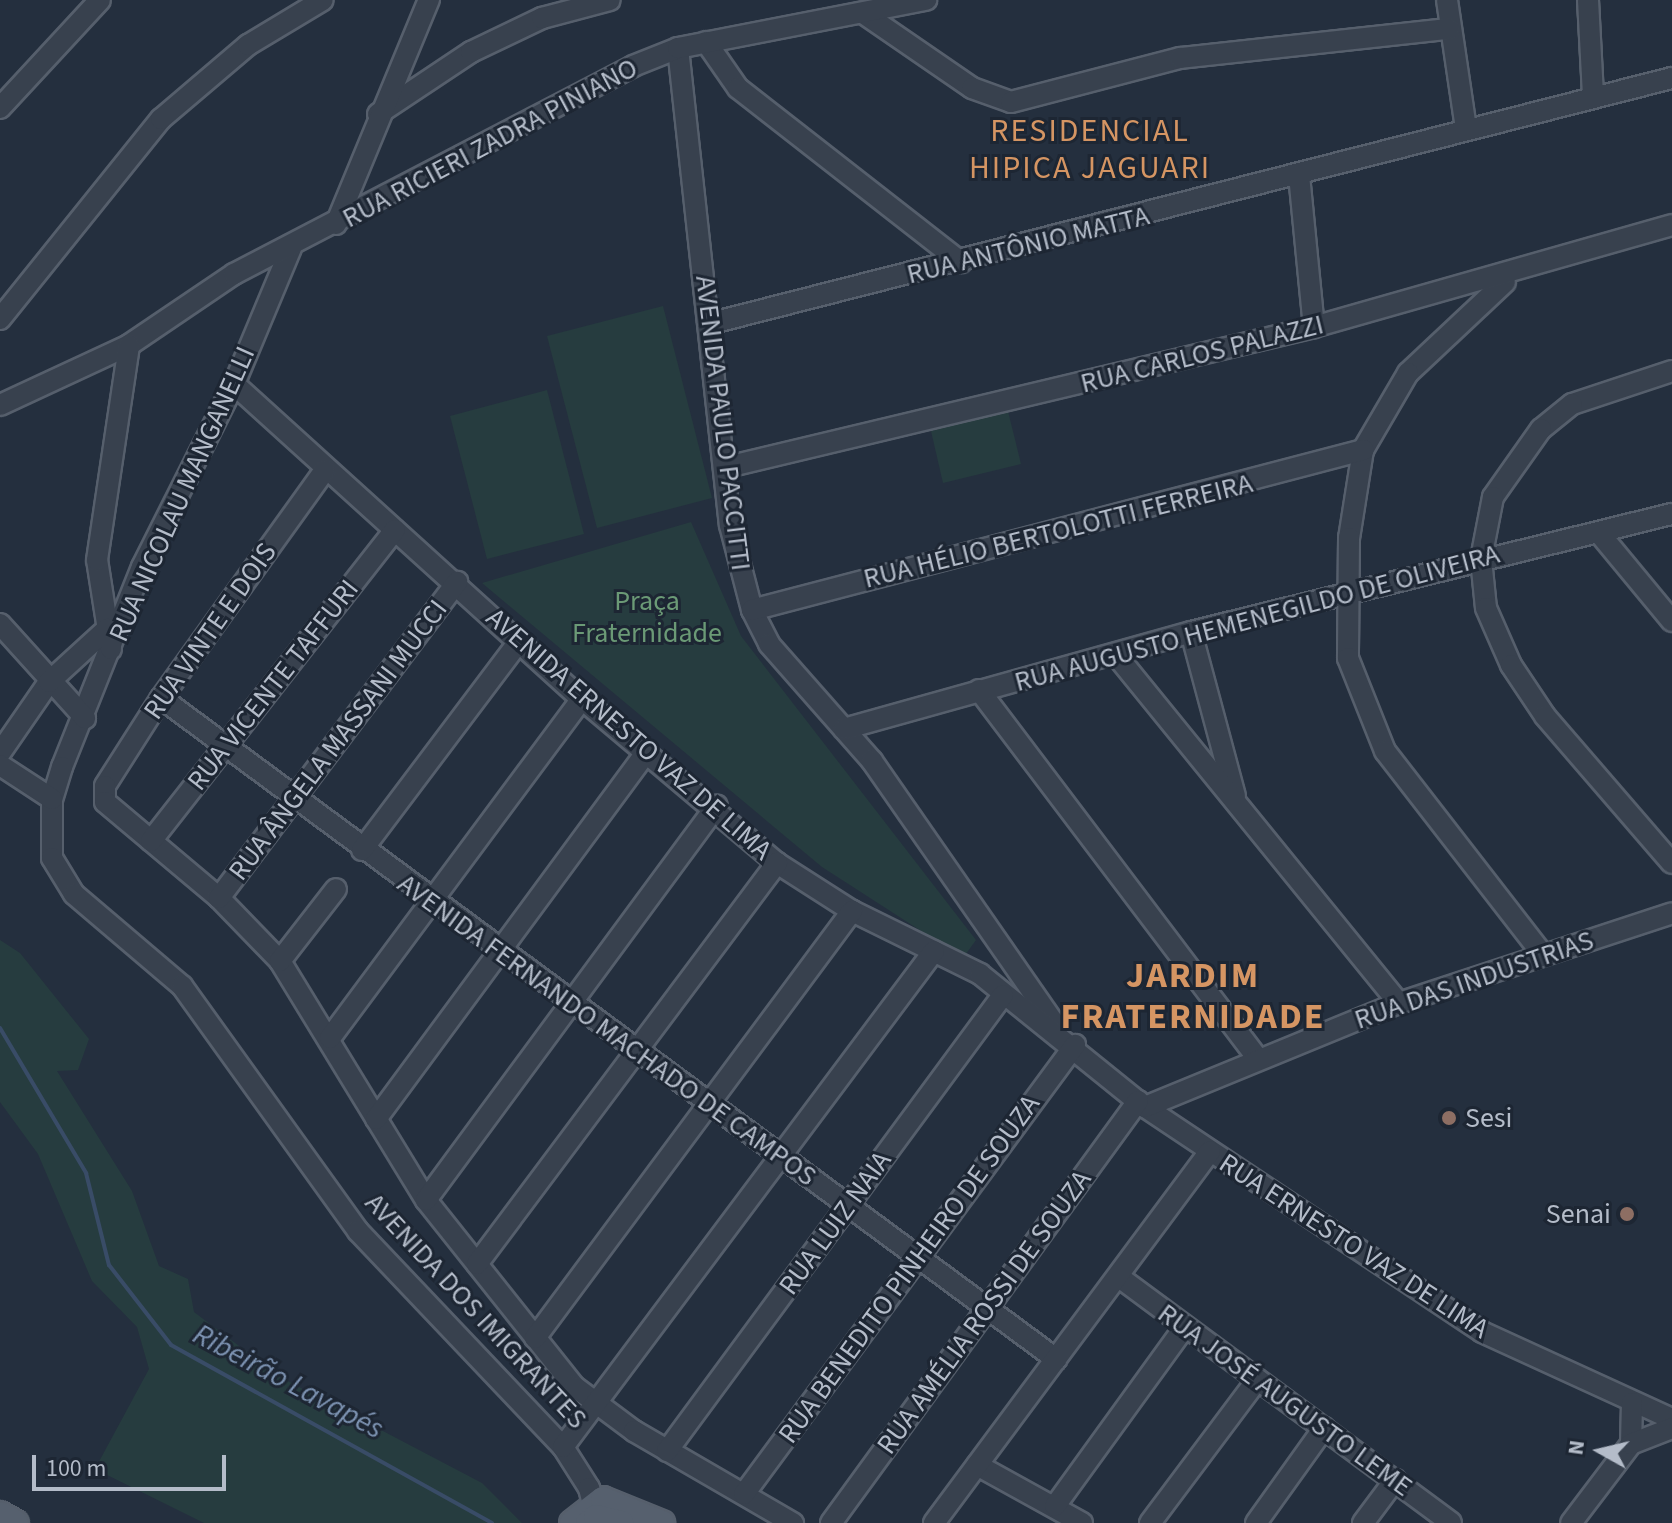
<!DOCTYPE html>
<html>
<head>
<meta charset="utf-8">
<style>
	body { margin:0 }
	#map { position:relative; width:1672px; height:1523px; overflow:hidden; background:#242f3e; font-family:"Source Sans 3",sans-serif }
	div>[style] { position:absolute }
	.green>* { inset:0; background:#263c3f }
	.stream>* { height:4px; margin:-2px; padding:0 2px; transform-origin:2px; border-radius:2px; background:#394c67 }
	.roads { filter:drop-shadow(2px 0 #565f6c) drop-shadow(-2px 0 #565f6c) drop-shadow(0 2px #565f6c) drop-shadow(0 -2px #565f6c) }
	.minor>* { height:20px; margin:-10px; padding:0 10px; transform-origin:10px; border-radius:10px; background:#38414e }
	.major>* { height:24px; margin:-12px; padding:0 12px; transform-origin:12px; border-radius:12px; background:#56606e }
	.dots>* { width:22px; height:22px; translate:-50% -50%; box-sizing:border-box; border:4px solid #1d2633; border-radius:50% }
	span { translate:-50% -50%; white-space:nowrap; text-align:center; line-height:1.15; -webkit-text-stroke:6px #1d2633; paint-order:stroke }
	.street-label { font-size:28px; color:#b4bcc9 }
	.park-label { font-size:28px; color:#6b9a76 }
	.poi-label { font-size:28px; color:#b4bcc9 }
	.left { translate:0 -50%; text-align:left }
	.right { translate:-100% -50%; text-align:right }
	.water-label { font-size:30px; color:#7c92b1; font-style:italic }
	.quarter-label { font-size:32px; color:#d59563; letter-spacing:2px }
	.district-label { font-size:36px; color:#d59563; font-weight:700; letter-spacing:2px }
	.north { position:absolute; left:1560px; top:1411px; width:80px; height:80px; -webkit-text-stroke:6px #1d2633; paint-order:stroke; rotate:278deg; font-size:22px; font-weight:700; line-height:32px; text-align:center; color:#b4bcc9 }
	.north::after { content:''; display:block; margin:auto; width:28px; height:36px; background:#b4bcc9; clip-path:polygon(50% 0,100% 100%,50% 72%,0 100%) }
	.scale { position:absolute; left:32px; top:1455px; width:194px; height:36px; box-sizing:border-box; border:4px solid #b4bcc9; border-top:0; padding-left:10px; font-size:24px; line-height:28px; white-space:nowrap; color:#b4bcc9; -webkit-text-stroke:6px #1d2633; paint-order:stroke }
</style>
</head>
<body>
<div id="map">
	<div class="green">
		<div style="clip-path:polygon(663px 306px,712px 498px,597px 528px,547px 336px)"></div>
		<div style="clip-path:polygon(547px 390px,584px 534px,487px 559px,450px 416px)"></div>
		<div style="clip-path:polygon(1008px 411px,1021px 464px,943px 483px,931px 431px)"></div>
		<div style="clip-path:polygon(691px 522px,741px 636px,976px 940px,963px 958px,822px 867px,482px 583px)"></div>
		<div style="clip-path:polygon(0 940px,20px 953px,89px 1039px,78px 1070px,57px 1071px,132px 1191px,159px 1266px,188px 1279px,194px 1312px,280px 1377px,482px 1483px,522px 1523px,204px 1523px,95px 1469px,149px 1369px,137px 1327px,92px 1281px,38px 1154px,0 1102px)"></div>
	</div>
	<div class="stream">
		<div style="left:0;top:1028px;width:169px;rotate:59.3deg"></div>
		<div style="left:86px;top:1173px;width:95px;rotate:76deg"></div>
		<div style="left:109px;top:1265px;width:101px;rotate:52.2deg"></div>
		<div style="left:171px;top:1345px;width:367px;rotate:29deg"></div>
	</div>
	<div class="roads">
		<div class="minor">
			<div style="left:1447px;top:0;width:130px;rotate:81.6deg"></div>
			<div style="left:1588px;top:0;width:95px;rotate:87deg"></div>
			<div style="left:863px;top:13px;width:132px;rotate:34.5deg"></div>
			<div style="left:972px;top:88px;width:41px;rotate:19.7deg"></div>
			<div style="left:1011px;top:102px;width:175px;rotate:-14.6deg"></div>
			<div style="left:1180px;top:58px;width:271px;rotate:-6.2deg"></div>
			<div style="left:706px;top:42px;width:56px;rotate:55.2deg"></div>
			<div style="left:738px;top:88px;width:283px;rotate:38deg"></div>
			<div style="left:678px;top:48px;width:480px;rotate:83.8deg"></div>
			<div style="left:730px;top:525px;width:88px;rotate:75.5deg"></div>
			<div style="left:752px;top:610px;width:38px;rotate:63deg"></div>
			<div style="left:769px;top:644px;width:156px;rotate:48.6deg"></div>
			<div style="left:872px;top:761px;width:319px;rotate:55.2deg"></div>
			<div style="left:0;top:108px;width:147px;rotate:-47.2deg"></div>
			<div style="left:378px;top:114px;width:112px;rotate:-33.7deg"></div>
			<div style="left:471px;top:52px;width:79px;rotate:-25.6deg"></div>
			<div style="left:542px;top:18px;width:70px;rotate:-14.8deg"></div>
			<div style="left:1299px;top:175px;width:153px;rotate:84.4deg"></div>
			<div style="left:336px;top:224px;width:243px;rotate:-67.5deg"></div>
			<div style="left:291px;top:248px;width:147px;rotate:112.7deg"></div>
			<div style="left:234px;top:384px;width:205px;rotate:116.7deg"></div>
			<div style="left:142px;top:567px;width:215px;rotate:111.8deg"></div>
			<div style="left:62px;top:767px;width:34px;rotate:107deg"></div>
			<div style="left:52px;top:799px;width:59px;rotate:90deg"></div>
			<div style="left:52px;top:858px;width:42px;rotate:58.6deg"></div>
			<div style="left:74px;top:894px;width:142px;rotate:40.4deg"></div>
			<div style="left:182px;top:986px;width:302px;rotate:54.3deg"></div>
			<div style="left:358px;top:1231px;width:298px;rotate:46.5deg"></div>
			<div style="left:563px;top:1447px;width:49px;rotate:57.6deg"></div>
			<div style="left:589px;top:1488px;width:30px;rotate:76deg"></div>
			<div style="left:1505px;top:282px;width:133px;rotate:136.8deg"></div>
			<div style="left:1408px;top:373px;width:89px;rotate:120.3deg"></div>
			<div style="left:1363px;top:450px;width:89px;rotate:99deg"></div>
			<div style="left:1349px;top:538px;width:120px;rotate:90.5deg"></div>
			<div style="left:1348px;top:658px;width:100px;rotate:68.3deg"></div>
			<div style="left:1385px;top:751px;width:258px;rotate:52.2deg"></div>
			<div style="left:0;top:319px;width:257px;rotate:-51.2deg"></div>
			<div style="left:161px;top:119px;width:114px;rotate:-40.4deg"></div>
			<div style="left:248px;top:45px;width:87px;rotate:-31deg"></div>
			<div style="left:708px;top:324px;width:995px;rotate:-14.32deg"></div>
			<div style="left:1672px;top:371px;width:105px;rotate:161.7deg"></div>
			<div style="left:1572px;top:404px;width:40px;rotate:141deg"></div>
			<div style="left:1541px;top:429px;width:83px;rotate:125.2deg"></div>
			<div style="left:1493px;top:497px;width:63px;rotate:101deg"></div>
			<div style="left:1481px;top:559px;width:49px;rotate:84.2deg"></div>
			<div style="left:1486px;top:608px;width:62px;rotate:66.3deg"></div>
			<div style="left:1511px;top:665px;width:61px;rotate:56.3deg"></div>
			<div style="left:1545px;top:716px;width:194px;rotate:49.2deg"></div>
			<div style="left:234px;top:384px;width:469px;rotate:42.2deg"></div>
			<div style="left:582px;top:699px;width:255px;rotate:40.1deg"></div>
			<div style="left:777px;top:863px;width:89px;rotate:32.6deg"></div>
			<div style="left:852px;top:911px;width:143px;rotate:26.2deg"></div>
			<div style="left:980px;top:974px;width:212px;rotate:38.9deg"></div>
			<div style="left:1145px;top:1107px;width:405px;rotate:33.7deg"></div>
			<div style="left:1482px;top:1332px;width:209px;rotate:24.6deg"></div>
			<div style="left:0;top:405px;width:142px;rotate:-24.9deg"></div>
			<div style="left:129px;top:345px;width:127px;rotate:-34.1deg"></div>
			<div style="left:234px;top:274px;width:450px;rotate:-27.5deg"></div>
			<div style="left:633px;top:66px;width:48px;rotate:-21.8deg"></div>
			<div style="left:678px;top:48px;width:253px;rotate:-11deg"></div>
			<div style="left:727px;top:467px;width:603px;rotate:-13.41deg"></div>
			<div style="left:1314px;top:327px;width:372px;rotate:-15.9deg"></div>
			<div style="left:325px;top:470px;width:281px;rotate:125.7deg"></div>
			<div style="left:161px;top:698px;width:104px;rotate:122.5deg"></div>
			<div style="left:105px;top:786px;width:16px;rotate:90deg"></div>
			<div style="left:105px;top:802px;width:149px;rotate:40.1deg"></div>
			<div style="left:219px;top:898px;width:88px;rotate:45.9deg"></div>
			<div style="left:280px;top:961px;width:280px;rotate:58.6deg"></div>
			<div style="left:426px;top:1200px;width:239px;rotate:51.5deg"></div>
			<div style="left:575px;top:1387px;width:74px;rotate:36.7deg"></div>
			<div style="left:634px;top:1431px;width:184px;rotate:30.1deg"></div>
			<div style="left:1600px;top:534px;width:113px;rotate:50.4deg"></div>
			<div style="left:752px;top:610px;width:632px;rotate:-14.67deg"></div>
			<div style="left:0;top:624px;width:127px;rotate:47.9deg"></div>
			<div style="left:1191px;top:632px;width:170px;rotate:75deg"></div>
			<div style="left:111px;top:649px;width:90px;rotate:-98.9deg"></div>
			<div style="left:97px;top:560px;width:217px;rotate:-81.5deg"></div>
			<div style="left:1116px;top:655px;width:449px;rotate:50.9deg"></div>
			<div style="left:979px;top:690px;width:463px;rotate:52.9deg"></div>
			<div style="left:161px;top:698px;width:1113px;rotate:36.45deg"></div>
			<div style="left:844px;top:729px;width:360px;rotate:-15.6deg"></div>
			<div style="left:1191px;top:632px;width:495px;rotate:-13.8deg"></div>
			<div style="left:0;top:753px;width:86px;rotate:-55.4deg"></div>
			<div style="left:49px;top:682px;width:79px;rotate:-42.4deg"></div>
			<div style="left:0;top:765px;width:62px;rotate:33.2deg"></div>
			<div style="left:151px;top:841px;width:395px;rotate:-51.9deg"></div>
			<div style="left:362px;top:850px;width:261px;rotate:-53deg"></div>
			<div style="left:219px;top:898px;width:396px;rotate:-53deg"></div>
			<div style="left:280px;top:961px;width:91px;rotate:-52.1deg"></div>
			<div style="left:330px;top:1038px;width:422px;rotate:-53.4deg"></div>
			<div style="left:1145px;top:1107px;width:274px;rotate:-22.3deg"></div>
			<div style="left:1399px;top:1003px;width:287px;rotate:-18.2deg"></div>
			<div style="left:376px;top:1119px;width:456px;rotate:-53.6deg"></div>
			<div style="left:426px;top:1200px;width:490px;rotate:-53.6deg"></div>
			<div style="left:477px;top:1264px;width:501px;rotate:-53.2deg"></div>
			<div style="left:1119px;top:1277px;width:413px;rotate:36.5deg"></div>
			<div style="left:535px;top:1338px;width:532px;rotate:-53.41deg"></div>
			<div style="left:1631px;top:1444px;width:41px;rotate:-88.6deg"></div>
			<div style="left:563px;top:1447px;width:619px;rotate:-53.2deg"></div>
			<div style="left:667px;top:1451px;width:566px;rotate:-53.62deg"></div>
			<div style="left:977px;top:1465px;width:120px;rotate:28.9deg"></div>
			<div style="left:744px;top:1494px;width:558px;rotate:-53.6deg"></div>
			<div style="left:1055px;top:1506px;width:220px;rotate:-54.1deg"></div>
			<div style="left:831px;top:1523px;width:522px;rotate:-53.96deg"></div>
			<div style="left:934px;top:1523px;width:463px;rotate:-53.4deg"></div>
			<div style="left:1150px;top:1523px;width:179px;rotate:-53.2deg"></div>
			<div style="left:1256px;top:1523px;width:117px;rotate:-54.4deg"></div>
			<div style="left:1363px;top:1523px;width:54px;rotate:-53.3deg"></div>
			<div style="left:1571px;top:1523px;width:99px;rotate:-52.8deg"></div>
			<div style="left:1631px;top:1444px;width:44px;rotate:-21.3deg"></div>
		</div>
		<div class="major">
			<div style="left:0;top:1514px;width:18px;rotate:29deg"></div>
			<div style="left:572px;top:1523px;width:39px;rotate:-38deg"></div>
			<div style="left:603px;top:1499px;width:64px;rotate:22.1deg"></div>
			<div style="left:588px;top:1523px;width:10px;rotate:-37deg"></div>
			<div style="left:596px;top:1517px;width:26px;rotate:13deg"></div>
		</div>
	</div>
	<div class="dots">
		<div style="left:1449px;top:1118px;background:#8d6e63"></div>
		<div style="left:1627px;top:1214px;background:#8d6e63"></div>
	</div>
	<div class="street-label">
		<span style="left:490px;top:143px;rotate:-28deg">RUA RICIERI ZADRA PINIANO</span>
		<span style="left:1028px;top:245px;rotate:-14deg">RUA ANTÔNIO MATTA</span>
		<span style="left:1202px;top:354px;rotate:-14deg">RUA CARLOS PALAZZI</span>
		<span style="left:723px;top:423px;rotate:83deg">AVENIDA PAULO PACCITTI</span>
		<span style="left:182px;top:494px;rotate:-66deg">RUA NICOLAU MANGANELLI</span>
		<span style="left:1058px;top:531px;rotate:-14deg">RUA HÉLIO BERTOLOTTI FERREIRA</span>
		<span style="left:1257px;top:618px;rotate:-15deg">RUA AUGUSTO HEMENEGILDO DE OLIVEIRA</span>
		<span style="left:210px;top:631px;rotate:-55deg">RUA VINTE E DOIS</span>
		<span style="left:273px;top:685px;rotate:-52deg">RUA VICENTE TAFFURI</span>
		<span style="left:629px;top:734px;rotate:41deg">AVENIDA ERNESTO VAZ DE LIMA</span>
		<span style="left:338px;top:740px;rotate:-53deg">RUA ÂNGELA MASSANI MUCCI</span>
		<span style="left:1474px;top:980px;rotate:-19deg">RUA DAS INDUSTRIAS</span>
		<span style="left:607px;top:1030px;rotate:36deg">AVENIDA FERNANDO MACHADO DE CAMPOS</span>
		<span style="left:835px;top:1223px;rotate:-54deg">RUA LUIZ NAIA</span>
		<span style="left:1354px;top:1246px;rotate:33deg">RUA ERNESTO VAZ DE LIMA</span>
		<span style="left:909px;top:1269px;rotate:-54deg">RUA BENEDITO PINHEIRO DE SOUZA</span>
		<span style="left:476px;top:1311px;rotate:47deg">AVENIDA DOS IMIGRANTES</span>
		<span style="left:984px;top:1312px;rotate:-54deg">RUA AMÉLIA ROSSI DE SOUZA</span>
		<span style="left:1285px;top:1400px;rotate:36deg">RUA JOSÉ AUGUSTO LEME</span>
	</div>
	<div class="park-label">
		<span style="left:647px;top:617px">Praça<br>Fraternidade</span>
	</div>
	<div class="poi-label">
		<span class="left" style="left:1465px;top:1118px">Sesi</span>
		<span class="right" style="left:1611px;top:1214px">Senai</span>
	</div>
	<div class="water-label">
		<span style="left:288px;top:1382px;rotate:28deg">Ribeirão Lavapés</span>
	</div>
	<div class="quarter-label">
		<span style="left:1090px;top:150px">RESIDENCIAL<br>HIPICA JAGUARI</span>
	</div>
	<div class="district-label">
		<span style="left:1193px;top:996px">JARDIM<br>FRATERNIDADE</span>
	</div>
	<div class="north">N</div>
	<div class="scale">100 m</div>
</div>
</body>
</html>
